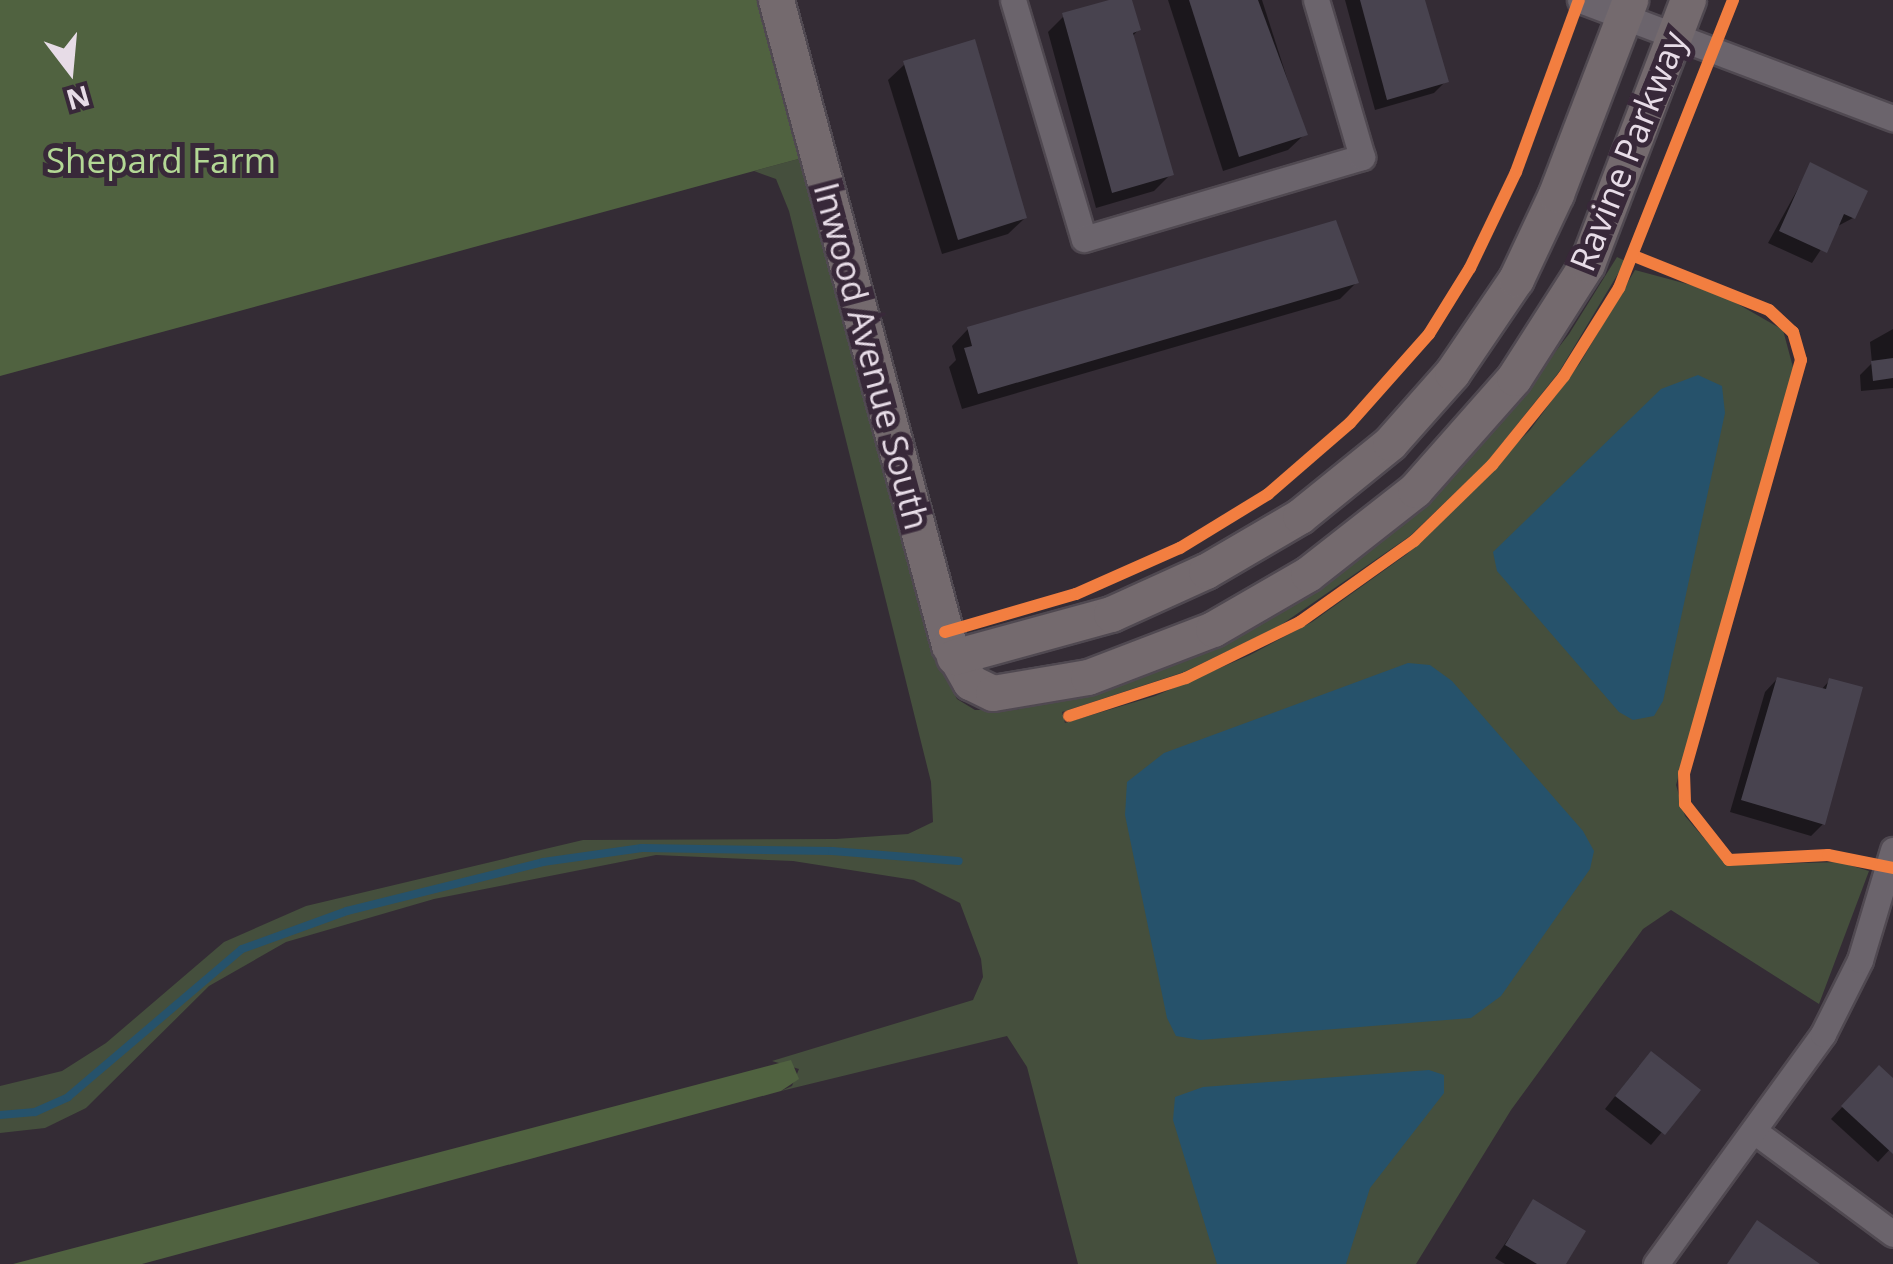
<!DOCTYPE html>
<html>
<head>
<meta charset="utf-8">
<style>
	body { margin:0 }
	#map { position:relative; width:1893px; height:1264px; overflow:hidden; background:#342c35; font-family:"Open Sans",sans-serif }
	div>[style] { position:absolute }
	.green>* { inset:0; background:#454f3d }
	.forest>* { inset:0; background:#506240 }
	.water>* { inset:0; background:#26526b }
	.shadow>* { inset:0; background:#0007 }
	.stream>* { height:8px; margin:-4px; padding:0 4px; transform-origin:4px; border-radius:4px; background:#26526b }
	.building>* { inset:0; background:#48434f }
	.roads { filter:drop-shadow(2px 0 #504951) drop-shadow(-2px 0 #504951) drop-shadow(0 2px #504951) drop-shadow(0 -2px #504951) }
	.street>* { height:25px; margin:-12.5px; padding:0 12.5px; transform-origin:12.5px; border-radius:12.5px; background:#6b646c }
	.secondary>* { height:35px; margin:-17.5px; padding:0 17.5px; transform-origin:17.5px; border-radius:17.5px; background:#746a6e }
	.cycleway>* { height:12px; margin:-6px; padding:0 6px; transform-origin:6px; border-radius:6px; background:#f27e40 }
	span { translate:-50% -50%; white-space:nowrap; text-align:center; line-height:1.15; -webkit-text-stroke:10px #382839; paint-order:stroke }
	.street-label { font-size:35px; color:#e7dce7 }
	.park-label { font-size:35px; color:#b3d895 }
	.north { position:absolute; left:20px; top:20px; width:100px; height:100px; -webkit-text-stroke:8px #382839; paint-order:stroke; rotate:164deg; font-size:28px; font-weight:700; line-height:40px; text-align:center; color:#e7dce7 }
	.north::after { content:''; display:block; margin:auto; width:35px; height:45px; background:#e7dce7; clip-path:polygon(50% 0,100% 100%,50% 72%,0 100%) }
</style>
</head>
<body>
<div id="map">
	<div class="green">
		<div style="clip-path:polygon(802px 158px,935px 657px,957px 699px,975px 710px,1015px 710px,1082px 694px,1334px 576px,1440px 488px,1504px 418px,1569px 334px,1617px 257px,1625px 261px,1622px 267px,1559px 372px,1488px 461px,1410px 536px,1278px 627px,1184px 672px,1062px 712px,1065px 723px,1155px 696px,1250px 655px,1312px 622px,1407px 554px,1530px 430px,1580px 363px,1635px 270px,1717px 292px,1783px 330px,1794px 371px,1676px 785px,1685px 816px,1727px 865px,1839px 862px,1869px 871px,1819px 1004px,1671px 910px,1643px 929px,1511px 1110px,1416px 1264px,1078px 1264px,1027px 1067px,1007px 1036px,781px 1091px,792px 1086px,799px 1069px,772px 1061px,973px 1000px,983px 977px,981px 959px,960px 903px,914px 880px,793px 861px,656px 855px,434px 899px,286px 942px,209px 986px,86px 1108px,45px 1128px,0 1133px,0 1086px,62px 1071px,106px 1043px,224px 942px,306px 906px,583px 840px,836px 839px,908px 834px,933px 822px,931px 782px,789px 211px,776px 179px,754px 171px)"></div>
	</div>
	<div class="forest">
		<div style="clip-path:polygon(0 0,759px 0,802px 158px,0 376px)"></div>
		<div style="clip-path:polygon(791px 1060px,799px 1079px,781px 1091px,142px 1264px,13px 1264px)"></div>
	</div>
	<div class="water">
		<div style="clip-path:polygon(1698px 375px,1722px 386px,1725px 413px,1663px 701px,1654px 716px,1633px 720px,1619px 712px,1497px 571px,1493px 552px,1661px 389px)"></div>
		<div style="clip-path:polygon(1408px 663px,1430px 665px,1452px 681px,1583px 831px,1594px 851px,1590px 869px,1501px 996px,1471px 1018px,1200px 1040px,1176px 1036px,1167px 1018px,1125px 815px,1127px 782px,1164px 753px)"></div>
		<div style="clip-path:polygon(1429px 1070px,1444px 1075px,1444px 1093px,1370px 1188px,1346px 1264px,1217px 1264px,1173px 1120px,1175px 1097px,1203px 1087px)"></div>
	</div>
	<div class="shadow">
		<div style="clip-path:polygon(1118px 0,1130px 0,1138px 30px,1132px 37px,1171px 174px,1154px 191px,1096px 208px,1048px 32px,1064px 16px)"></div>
		<div style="clip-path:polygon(1168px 0,1262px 0,1305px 134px,1288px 150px,1223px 171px)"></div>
		<div style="clip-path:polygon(1345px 0,1422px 0,1446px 81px,1434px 93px,1375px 110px)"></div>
		<div style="clip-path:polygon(905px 64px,1025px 218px,1008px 234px,942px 254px,888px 80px)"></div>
		<div style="clip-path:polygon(1811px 165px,1853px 218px,1836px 227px,1812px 263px,1768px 243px)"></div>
		<div style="clip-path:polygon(1356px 283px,1340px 299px,962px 409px,949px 367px,956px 360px,952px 346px,968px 329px)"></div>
		<div style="clip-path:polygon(1893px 329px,1893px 388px,1861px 391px,1860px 375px,1872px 363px,1870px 342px)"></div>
		<div style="clip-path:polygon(1777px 679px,1821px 690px,1829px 681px,1823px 824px,1811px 836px,1730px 812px,1765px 692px)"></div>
		<div style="clip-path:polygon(1639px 1066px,1697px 1090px,1651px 1145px,1605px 1109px)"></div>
		<div style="clip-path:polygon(1879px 1068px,1893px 1081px,1893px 1146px,1878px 1162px,1831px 1119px)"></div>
		<div style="clip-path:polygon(1534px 1202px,1563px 1264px,1505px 1264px,1495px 1258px)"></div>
	</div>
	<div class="stream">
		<div style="left:0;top:1115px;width:35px;rotate:-5deg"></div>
		<div style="left:35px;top:1112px;width:36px;rotate:-24deg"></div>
		<div style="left:68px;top:1097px;width:228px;rotate:-40.4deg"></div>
		<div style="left:242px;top:949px;width:112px;rotate:-19.9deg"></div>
		<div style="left:347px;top:911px;width:202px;rotate:-14deg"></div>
		<div style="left:543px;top:862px;width:100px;rotate:-8deg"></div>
		<div style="left:642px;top:848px;width:190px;rotate:0.9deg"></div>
		<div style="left:832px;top:851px;width:127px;rotate:4.5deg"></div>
	</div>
	<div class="building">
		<div style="clip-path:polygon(1109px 0,1132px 0,1141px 30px,1133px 33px,1174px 175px,1112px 193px,1062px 13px)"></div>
		<div style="clip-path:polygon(1189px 0,1258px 0,1308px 135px,1239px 157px)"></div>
		<div style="clip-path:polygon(1360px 0,1425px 0,1449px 82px,1387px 100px)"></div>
		<div style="clip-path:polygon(975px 39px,1027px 218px,958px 240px,903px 61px)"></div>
		<div style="clip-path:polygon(1810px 162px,1868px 191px,1855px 219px,1844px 214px,1827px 253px,1779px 231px)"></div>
		<div style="clip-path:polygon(1336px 220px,1359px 283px,978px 394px,964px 348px,972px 346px,967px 327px)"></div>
		<div style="clip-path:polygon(1893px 358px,1893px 378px,1873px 381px,1871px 361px)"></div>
		<div style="clip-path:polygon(1777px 677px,1826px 689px,1829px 678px,1863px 687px,1825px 825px,1741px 800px)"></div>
		<div style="clip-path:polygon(1651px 1051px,1701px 1090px,1665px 1135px,1615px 1096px)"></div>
		<div style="clip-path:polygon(1879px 1065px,1893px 1078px,1893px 1154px,1841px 1106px)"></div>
		<div style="clip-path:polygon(1533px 1199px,1586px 1231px,1566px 1264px,1537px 1264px,1505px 1245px)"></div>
		<div style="clip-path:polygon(1757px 1220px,1820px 1264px,1727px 1264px)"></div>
	</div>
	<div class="roads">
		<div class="street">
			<div style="left:1013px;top:0;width:249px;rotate:73.5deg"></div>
			<div style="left:1084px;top:239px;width:290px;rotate:-16.4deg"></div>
			<div style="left:1362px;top:157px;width:164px;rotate:-106.3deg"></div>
			<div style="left:1580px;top:0;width:335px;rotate:20.7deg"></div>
			<div style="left:1754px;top:1131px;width:173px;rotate:36.5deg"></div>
			<div style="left:1656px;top:1264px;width:284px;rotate:-54deg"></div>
			<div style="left:1823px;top:1034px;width:83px;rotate:-63.4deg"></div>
			<div style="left:1860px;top:960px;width:115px;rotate:-73.3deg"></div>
		</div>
		<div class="secondary">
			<div style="left:776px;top:0;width:668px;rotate:74.99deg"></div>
			<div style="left:949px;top:645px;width:43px;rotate:60.4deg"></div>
			<div style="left:970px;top:682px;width:25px;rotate:26deg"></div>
			<div style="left:993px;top:693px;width:96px;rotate:-9.6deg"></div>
			<div style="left:1088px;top:677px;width:134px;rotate:-21deg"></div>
			<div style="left:1213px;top:629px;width:110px;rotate:-30.1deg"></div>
			<div style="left:1308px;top:574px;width:136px;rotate:-38.1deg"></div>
			<div style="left:1415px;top:490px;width:149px;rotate:-48.5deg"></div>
			<div style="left:1514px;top:378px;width:135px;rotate:-57.4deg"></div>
			<div style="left:1587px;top:264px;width:283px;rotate:-69.1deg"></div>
			<div style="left:954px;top:657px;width:163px;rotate:-15.3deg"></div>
			<div style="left:1111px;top:614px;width:104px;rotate:-24.4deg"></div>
			<div style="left:1206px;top:571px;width:109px;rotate:-30.3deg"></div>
			<div style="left:1300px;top:516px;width:116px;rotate:-39deg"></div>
			<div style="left:1390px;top:443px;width:94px;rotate:-48.5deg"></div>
			<div style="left:1452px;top:373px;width:114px;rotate:-55.8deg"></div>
			<div style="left:1516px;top:279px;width:94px;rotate:-64.8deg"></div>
			<div style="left:1556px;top:194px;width:208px;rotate:-69.1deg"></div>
		</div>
	</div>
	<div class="cycleway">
		<div style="left:1634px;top:256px;width:145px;rotate:21.8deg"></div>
		<div style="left:1769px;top:310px;width:33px;rotate:43deg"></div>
		<div style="left:1793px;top:332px;width:29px;rotate:74deg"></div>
		<div style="left:1801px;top:360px;width:429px;rotate:105.8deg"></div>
		<div style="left:1684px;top:773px;width:31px;rotate:88deg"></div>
		<div style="left:1685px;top:804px;width:71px;rotate:51.8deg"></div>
		<div style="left:1729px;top:860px;width:99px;rotate:-2.9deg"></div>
		<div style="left:1828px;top:855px;width:66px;rotate:11.3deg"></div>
		<div style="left:945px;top:632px;width:136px;rotate:-16.2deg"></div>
		<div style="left:1076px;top:594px;width:114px;rotate:-23.9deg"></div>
		<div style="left:1180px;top:548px;width:103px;rotate:-31.5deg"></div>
		<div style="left:1268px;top:494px;width:108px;rotate:-40.9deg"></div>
		<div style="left:1350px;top:423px;width:119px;rotate:-48.4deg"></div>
		<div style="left:1429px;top:334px;width:78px;rotate:-58.2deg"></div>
		<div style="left:1470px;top:268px;width:106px;rotate:-64.4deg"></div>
		<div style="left:1516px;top:172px;width:183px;rotate:-69.9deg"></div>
		<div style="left:1069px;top:716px;width:123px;rotate:-18deg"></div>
		<div style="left:1186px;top:678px;width:127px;rotate:-26.2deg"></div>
		<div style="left:1300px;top:622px;width:140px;rotate:-35.4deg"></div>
		<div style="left:1414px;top:541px;width:109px;rotate:-44.3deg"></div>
		<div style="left:1492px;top:465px;width:114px;rotate:-51deg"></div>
		<div style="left:1564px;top:376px;width:104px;rotate:-58deg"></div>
		<div style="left:1619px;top:288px;width:310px;rotate:-68.4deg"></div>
	</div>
	<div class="street-label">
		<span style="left:1628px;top:151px;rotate:-68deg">Ravine Parkway</span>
		<span style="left:872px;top:356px;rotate:75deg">Inwood Avenue South</span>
	</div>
	<div class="park-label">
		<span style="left:161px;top:160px">Shepard Farm</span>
	</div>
	<div class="north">N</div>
</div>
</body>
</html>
